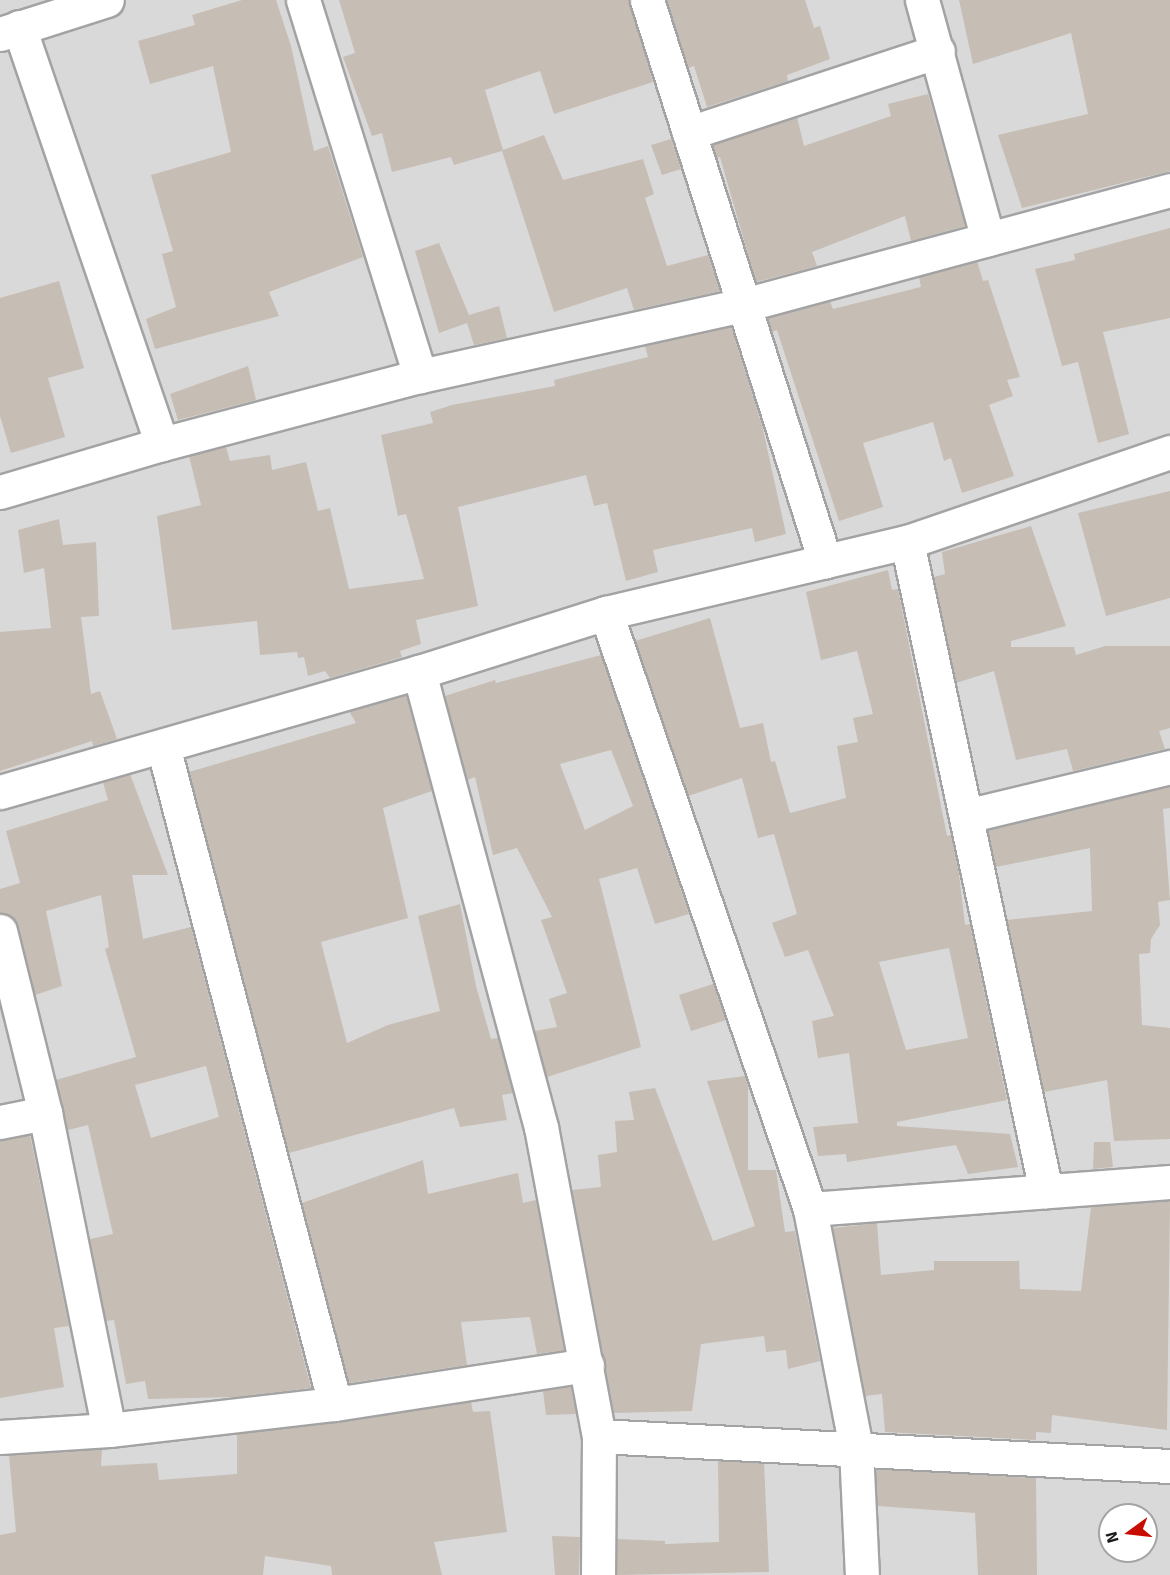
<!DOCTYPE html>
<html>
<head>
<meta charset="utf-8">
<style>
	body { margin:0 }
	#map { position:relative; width:1170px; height:1575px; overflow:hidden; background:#eeeae1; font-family:Signika,sans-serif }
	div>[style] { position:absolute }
	.residential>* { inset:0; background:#dad9d9 }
	.building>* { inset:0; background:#c6bdb4 }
	.roads { filter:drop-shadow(2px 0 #a3a3a3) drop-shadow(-2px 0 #a3a3a3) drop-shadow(0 2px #a3a3a3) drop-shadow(0 -2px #a3a3a3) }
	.minor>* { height:33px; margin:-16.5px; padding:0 16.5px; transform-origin:16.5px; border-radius:16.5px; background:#fff }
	span { translate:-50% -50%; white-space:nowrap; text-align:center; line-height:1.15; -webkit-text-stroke:5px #fff; paint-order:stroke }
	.north { position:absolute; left:1098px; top:1503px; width:60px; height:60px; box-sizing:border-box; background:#fff; border:2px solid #a4a4a4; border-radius:50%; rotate:255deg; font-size:16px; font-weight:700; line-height:24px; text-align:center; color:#1c1c1c }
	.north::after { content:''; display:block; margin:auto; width:21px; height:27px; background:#c80d00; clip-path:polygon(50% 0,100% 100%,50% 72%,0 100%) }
</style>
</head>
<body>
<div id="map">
	<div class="residential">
		<div style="clip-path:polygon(evenodd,0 0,1170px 0,1170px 1575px,0 1575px,0 0,1110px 1515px,1146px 1515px,1146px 1551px,1110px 1551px,1110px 1515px)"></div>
	</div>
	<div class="building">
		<div style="clip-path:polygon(242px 0,276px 0,291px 46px,314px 151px,328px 146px,363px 257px,269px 292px,279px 316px,155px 349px,146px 319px,176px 307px,162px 254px,173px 251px,151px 175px,231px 152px,213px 66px,150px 84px,138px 41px,195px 25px,192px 15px)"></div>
		<div style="clip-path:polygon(339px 0,629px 0,653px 82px,554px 114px,540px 71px,485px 90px,503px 150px,544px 135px,563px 180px,643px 159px,654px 194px,645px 198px,667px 266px,708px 255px,720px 291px,634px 310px,627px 288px,554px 312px,502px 151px,454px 165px,451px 157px,392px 172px,382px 133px,372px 136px,343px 57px,355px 53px)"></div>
		<div style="clip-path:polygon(667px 0,805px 0,814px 28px,820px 26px,830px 59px,787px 75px,788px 81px,707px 107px,694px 66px,688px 68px)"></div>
		<div style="clip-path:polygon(959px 0,1170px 0,1170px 171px,1022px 208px,998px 135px,1088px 114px,1071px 33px,973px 64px)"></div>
		<div style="clip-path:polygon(928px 94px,965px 226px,911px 241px,905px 216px,812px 252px,817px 266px,756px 282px,720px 157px,717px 158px,713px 145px,797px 117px,804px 146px,891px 116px,888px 104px)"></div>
		<div style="clip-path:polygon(671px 139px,681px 169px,662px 175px,651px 145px)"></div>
		<div style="clip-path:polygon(1170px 228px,1170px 318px,1103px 332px,1129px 434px,1098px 443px,1078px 362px,1062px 366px,1035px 269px,1075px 260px,1074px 254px)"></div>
		<div style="clip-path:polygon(439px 243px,469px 315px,499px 306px,507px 338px,474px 345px,467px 323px,439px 333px,415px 251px)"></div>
		<div style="clip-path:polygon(977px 261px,983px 281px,988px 280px,1020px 377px,1007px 380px,1013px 396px,989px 405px,1014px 476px,962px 493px,951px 458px,944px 461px,933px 422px,863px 443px,883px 507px,839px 521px,777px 330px,772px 332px,768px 318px,830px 301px,833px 309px,921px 287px,919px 277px)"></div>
		<div style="clip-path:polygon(59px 281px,84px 368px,48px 378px,65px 437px,11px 453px,0 416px,0 298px)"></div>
		<div style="clip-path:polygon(731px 327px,762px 425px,786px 534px,755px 542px,752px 528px,653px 550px,658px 572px,626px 581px,607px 503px,594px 506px,586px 475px,458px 507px,478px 606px,416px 620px,421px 644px,400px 651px,402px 657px,330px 678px,325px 671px,308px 676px,304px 657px,298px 658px,297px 652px,260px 655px,257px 621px,172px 630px,157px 516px,201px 505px,189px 456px,226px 447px,230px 461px,270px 455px,272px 470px,306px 462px,318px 511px,330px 508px,349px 589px,424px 579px,406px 514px,398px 516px,381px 435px,433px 423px,430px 412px,452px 405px,555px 386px,554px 380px,648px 357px,645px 346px)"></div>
		<div style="clip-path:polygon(248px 366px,256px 400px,178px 420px,170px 394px)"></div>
		<div style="clip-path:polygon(1170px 491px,1170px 598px,1106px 616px,1078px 513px)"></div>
		<div style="clip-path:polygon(59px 519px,63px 545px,96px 542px,99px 616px,81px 617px,91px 694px,100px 691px,117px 739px,93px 746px,92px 741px,0 771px,0 632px,51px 628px,44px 568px,24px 573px,18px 530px)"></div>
		<div style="clip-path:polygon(1031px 526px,1066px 626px,1011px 641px,1011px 647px,1074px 647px,1076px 655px,1105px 646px,1170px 646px,1170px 728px,1159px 731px,1165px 749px,1073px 771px,1067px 749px,1016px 760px,994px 671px,956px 683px,934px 577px,945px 574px,942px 552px)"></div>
		<div style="clip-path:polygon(evenodd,888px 570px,892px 590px,898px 589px,947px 836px,951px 835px,959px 874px,965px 925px,970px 924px,1007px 1100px,897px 1122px,897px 1126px,1010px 1134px,1018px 1167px,968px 1174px,956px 1145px,847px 1162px,846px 1154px,818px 1156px,813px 1127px,858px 1123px,849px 1053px,818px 1058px,812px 1021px,834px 1016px,808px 950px,785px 957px,772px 923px,797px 914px,774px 834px,758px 838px,742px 778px,688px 796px,635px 641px,710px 618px,740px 728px,763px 723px,771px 762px,775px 761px,790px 813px,846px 798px,837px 746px,858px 742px,853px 718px,873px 714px,857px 651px,821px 660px,806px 592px,888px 570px,949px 948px,968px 1038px,906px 1050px,879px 962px,949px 948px)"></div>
		<div style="clip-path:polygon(evenodd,601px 655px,689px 914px,655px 924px,637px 868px,599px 879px,641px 1047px,547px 1077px,535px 1031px,557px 1027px,549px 999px,567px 993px,541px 920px,552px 917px,517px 848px,493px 855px,475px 777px,467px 780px,445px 696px,495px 680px,496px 683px,601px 655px,611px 750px,633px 806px,585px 830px,560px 764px,611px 750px)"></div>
		<div style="clip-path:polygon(406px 695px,432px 791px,383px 808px,408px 918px,321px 942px,347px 1043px,388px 1025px,440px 1011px,418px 916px,460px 904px,476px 986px,491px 1039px,498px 1038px,513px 1093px,502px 1095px,507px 1120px,460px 1127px,454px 1108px,289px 1153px,189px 772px,356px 723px,349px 711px)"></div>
		<div style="clip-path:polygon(evenodd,130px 774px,168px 875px,132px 875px,143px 939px,191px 927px,311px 1388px,236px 1397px,148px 1399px,145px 1381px,126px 1384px,114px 1320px,106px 1321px,90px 1239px,113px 1234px,88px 1125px,68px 1130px,56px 1080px,136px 1057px,105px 949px,109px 947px,101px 895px,46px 911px,62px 986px,35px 995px,18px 926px,13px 918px,0 913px,0 889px,20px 883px,6px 831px,108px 800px,103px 782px,130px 774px,206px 1066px,219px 1117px,151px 1138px,135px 1085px,206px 1066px)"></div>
		<div style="clip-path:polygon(1170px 786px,1170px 808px,1163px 809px,1170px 900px,1158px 902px,1160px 925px,1151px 939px,1150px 953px,1139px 954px,1142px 1025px,1170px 1028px,1170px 1139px,1114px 1141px,1107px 1080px,1044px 1092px,1007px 920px,1092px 911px,1090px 848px,996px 867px,988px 830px)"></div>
		<div style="clip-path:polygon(713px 984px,726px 1020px,691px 1031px,679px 995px)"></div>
		<div style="clip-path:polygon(745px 1076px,748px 1086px,748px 1170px,776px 1170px,785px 1232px,795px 1231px,820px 1361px,788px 1369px,786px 1350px,766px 1352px,764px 1336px,701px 1344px,692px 1411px,614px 1413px,572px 1190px,601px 1187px,598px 1155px,617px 1152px,615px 1121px,634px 1120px,629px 1092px,655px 1088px,713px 1241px,755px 1226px,707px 1081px)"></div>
		<div style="clip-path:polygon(30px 1135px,69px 1326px,54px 1328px,64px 1387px,0 1398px,0 1140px)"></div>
		<div style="clip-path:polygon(1094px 1142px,1110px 1142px,1113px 1167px,1093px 1169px)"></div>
		<div style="clip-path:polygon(423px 1160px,428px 1194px,518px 1173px,523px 1203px,536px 1200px,564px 1350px,537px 1354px,530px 1317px,461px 1322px,467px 1365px,349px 1383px,302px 1203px)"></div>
		<div style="clip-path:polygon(1170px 1201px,1167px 1430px,1052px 1415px,1051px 1433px,1036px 1432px,1036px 1440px,885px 1432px,882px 1394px,865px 1396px,833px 1228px,877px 1223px,881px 1275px,934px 1270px,934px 1261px,1019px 1261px,1020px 1289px,1081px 1291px,1091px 1207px)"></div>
		<div style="clip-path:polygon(571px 1387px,576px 1414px,546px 1415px,543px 1391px)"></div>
		<div style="clip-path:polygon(471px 1402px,473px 1412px,490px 1411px,507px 1532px,434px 1542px,442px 1575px,332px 1575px,331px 1566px,265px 1556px,263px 1575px,0 1575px,0 1535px,16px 1532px,9px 1455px,102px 1449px,101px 1466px,157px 1463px,159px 1480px,237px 1474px,237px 1434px)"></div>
		<div style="clip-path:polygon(718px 1461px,764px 1463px,769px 1572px,617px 1575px,617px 1539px,665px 1541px,665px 1544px,719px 1542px)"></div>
		<div style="clip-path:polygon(876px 1469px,1036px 1478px,1037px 1575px,978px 1575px,975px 1513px,878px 1506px)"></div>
		<div style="clip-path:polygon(552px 1536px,580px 1537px,579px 1575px,555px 1575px)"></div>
	</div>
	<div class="roads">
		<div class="minor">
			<div style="left:303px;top:0;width:394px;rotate:72.7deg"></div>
			<div style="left:647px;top:0;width:589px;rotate:72.4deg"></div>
			<div style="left:922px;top:0;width:248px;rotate:74.6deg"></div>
			<div style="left:19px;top:27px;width:441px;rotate:71.1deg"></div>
			<div style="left:0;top:34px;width:112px;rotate:-17.6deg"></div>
			<div style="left:689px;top:133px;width:262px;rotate:-18.2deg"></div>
			<div style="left:0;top:492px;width:169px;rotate:-16.5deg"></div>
			<div style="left:162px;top:444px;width:267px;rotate:-14.8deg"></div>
			<div style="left:420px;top:376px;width:332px;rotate:-12.4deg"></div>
			<div style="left:744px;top:305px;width:441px;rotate:-15.1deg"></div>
			<div style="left:907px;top:542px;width:664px;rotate:77.91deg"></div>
			<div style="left:606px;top:613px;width:630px;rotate:71.1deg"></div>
			<div style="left:810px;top:1209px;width:244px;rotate:79.1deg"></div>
			<div style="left:856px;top:1449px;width:126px;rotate:87.3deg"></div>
			<div style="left:419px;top:672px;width:471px;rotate:75deg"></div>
			<div style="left:541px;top:1127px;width:314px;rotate:79.4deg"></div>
			<div style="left:599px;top:1436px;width:139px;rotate:90.4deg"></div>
			<div style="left:163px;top:746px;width:680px;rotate:75.35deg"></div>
			<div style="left:0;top:792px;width:436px;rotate:-16deg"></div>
			<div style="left:419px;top:672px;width:196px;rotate:-17.5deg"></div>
			<div style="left:606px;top:613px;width:309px;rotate:-13.3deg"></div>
			<div style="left:907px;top:542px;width:278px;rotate:-18.9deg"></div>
			<div style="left:966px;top:816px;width:210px;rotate:-13.5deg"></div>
			<div style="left:0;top:931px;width:187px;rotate:76.1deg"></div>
			<div style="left:45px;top:1113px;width:323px;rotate:78.6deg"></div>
			<div style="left:0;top:1122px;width:46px;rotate:-11.3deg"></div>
			<div style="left:810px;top:1209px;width:361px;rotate:-4.3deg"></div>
			<div style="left:599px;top:1436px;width:572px;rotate:3.01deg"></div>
			<div style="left:0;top:1437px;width:109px;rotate:-3.7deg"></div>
			<div style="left:109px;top:1430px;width:227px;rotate:-6.6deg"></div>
			<div style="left:335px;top:1404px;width:255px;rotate:-8.8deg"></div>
		</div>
	</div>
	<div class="north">N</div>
</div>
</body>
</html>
